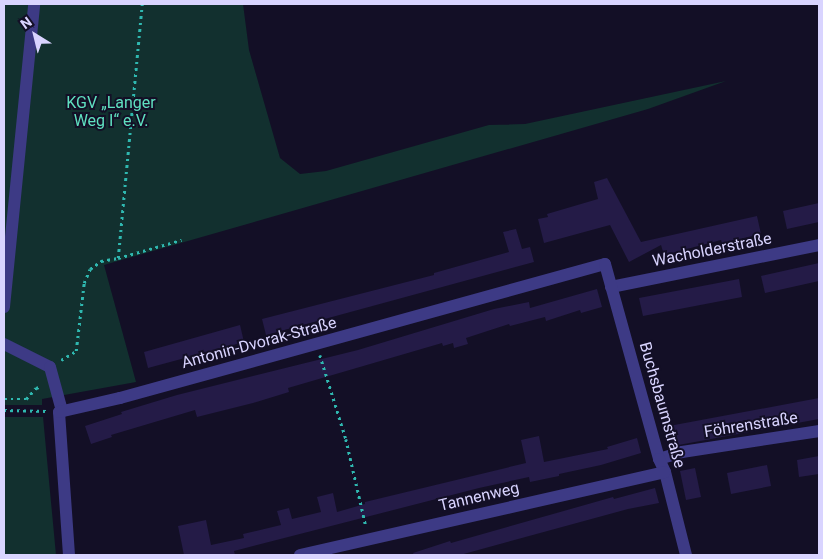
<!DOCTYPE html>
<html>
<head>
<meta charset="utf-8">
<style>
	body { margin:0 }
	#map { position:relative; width:823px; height:559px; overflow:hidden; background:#130f26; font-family:Roboto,sans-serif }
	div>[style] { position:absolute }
	.green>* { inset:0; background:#12302f }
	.building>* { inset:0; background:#241b47 }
	.path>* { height:2.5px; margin-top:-1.25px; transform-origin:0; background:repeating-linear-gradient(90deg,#2fb8b0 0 2.5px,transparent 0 6.5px) }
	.minor>* { height:12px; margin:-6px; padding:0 6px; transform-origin:6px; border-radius:6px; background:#3d3a85 }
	span { translate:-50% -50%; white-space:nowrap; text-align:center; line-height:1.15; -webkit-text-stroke:4px #130f26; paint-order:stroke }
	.park-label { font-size:16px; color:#5fe0c0 }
	.street-label { font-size:16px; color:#d9d4ff }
	.frame { position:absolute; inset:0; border:5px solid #d9d4ff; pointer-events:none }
	.north { position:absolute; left:10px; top:10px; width:50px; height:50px; -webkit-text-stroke:4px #130f26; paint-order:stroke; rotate:324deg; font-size:14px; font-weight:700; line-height:20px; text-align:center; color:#d9d4ff }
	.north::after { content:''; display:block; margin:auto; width:18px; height:22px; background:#d9d4ff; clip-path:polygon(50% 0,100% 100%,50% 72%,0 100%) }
</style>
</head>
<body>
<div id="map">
	<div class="green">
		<div style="clip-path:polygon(4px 4px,243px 4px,249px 50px,280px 158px,300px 174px,326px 171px,489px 125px,525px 124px,726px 81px,648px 109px,104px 265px,136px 382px,42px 399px,42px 405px,4px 405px)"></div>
		<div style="clip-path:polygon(4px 417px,43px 417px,56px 555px,4px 555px)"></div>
	</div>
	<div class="building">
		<div style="clip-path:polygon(607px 178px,641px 242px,757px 216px,761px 234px,722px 243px,721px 240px,664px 255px,661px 245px,629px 262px,610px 225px,544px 243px,538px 219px,548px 217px,547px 214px,598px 199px,594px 182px)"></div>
		<div style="clip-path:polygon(819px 203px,819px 222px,787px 229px,783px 211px)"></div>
		<div style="clip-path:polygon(516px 229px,522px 249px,530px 247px,534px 262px,266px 335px,262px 319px,434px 275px,434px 273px,509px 252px,503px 232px)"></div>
		<div style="clip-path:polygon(819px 263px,819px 281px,765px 293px,761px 276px)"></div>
		<div style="clip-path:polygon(739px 279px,742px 297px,643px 316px,639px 298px)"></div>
		<div style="clip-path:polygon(597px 289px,602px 307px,581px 313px,580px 310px,546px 321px,545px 317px,510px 326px,509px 324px,466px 338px,468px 344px,454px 348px,453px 343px,443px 346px,442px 343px,288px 388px,289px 392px,253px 403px,197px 417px,195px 410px,111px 435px,112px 437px,91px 444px,85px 426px,122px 414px,121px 412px,177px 395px,358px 350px,494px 309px,529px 302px,530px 308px)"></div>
		<div style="clip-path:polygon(240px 325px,244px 342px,148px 368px,144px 352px)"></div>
		<div style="clip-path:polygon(819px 398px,819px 419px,673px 446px,669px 426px)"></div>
		<div style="clip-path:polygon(539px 436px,544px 462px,608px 449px,607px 447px,637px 438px,641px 453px,601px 465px,559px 474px,559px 476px,530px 482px,529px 477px,479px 488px,234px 551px,235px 555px,184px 555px,178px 526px,206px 520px,211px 545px,244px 538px,243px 534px,281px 525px,277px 511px,289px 508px,292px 519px,321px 512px,317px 497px,333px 493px,337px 512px,365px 504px,365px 502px,526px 463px,521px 440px)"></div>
		<div style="clip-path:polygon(819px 456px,819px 474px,799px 477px,797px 460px)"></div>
		<div style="clip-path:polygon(767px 465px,771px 486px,731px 494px,727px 473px)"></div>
		<div style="clip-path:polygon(695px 468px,701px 497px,686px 500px,680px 471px)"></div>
		<div style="clip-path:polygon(655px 488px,659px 503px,628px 509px,460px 555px,414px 555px,413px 553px,450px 541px,451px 543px,613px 497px,614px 499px)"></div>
	</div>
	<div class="path">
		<div style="left:118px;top:258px;width:66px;rotate:-15.9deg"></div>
		<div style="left:320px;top:355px;width:88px;rotate:72.8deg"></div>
		<div style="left:346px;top:439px;width:89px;rotate:77.1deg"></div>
		<div style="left:61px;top:360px;width:17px;rotate:-31deg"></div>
		<div style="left:76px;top:351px;width:68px;rotate:-83.3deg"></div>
		<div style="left:84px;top:283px;width:15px;rotate:-67deg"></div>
		<div style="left:90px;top:269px;width:14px;rotate:-36deg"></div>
		<div style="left:101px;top:261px;width:17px;rotate:-10deg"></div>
		<div style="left:118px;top:258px;width:255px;rotate:-84.6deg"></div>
		<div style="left:4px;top:399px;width:22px"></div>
		<div style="left:26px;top:399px;width:15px;rotate:-48deg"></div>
		<div style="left:36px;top:388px;width:6px;rotate:-18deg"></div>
		<div style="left:4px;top:410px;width:43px;rotate:1.3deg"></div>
	</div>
	<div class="minor">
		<div style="left:611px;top:287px;width:212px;rotate:-11.4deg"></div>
		<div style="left:4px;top:307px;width:304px;rotate:-84.3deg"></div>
		<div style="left:4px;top:344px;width:51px;rotate:26.6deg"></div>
		<div style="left:50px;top:367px;width:46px;rotate:74.7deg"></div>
		<div style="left:659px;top:459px;width:24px;rotate:-17deg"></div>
		<div style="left:682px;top:452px;width:139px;rotate:-8.7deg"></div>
		<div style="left:69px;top:555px;width:143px;rotate:-94deg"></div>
		<div style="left:59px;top:412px;width:63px;rotate:-12.9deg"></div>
		<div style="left:120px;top:398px;width:503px;rotate:-15.44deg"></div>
		<div style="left:605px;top:264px;width:202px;rotate:74.5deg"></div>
		<div style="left:659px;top:459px;width:14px;rotate:65deg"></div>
		<div style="left:665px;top:472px;width:86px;rotate:75.8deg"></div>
		<div style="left:300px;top:555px;width:374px;rotate:-12.8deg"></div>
	</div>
	<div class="park-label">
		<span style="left:111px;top:112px">KGV „Langer<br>Weg I“ e.V.</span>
	</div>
	<div class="street-label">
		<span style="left:712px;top:250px;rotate:-11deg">Wacholderstraße</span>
		<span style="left:259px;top:343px;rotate:-15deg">Antonin-Dvorak-Straße</span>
		<span style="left:662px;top:405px;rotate:74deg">Buchsbaumstraße</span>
		<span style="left:751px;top:425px;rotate:-9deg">Föhrenstraße</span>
		<span style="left:479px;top:497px;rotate:-13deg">Tannenweg</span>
	</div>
	<div class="frame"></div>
	<div class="north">N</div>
</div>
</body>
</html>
